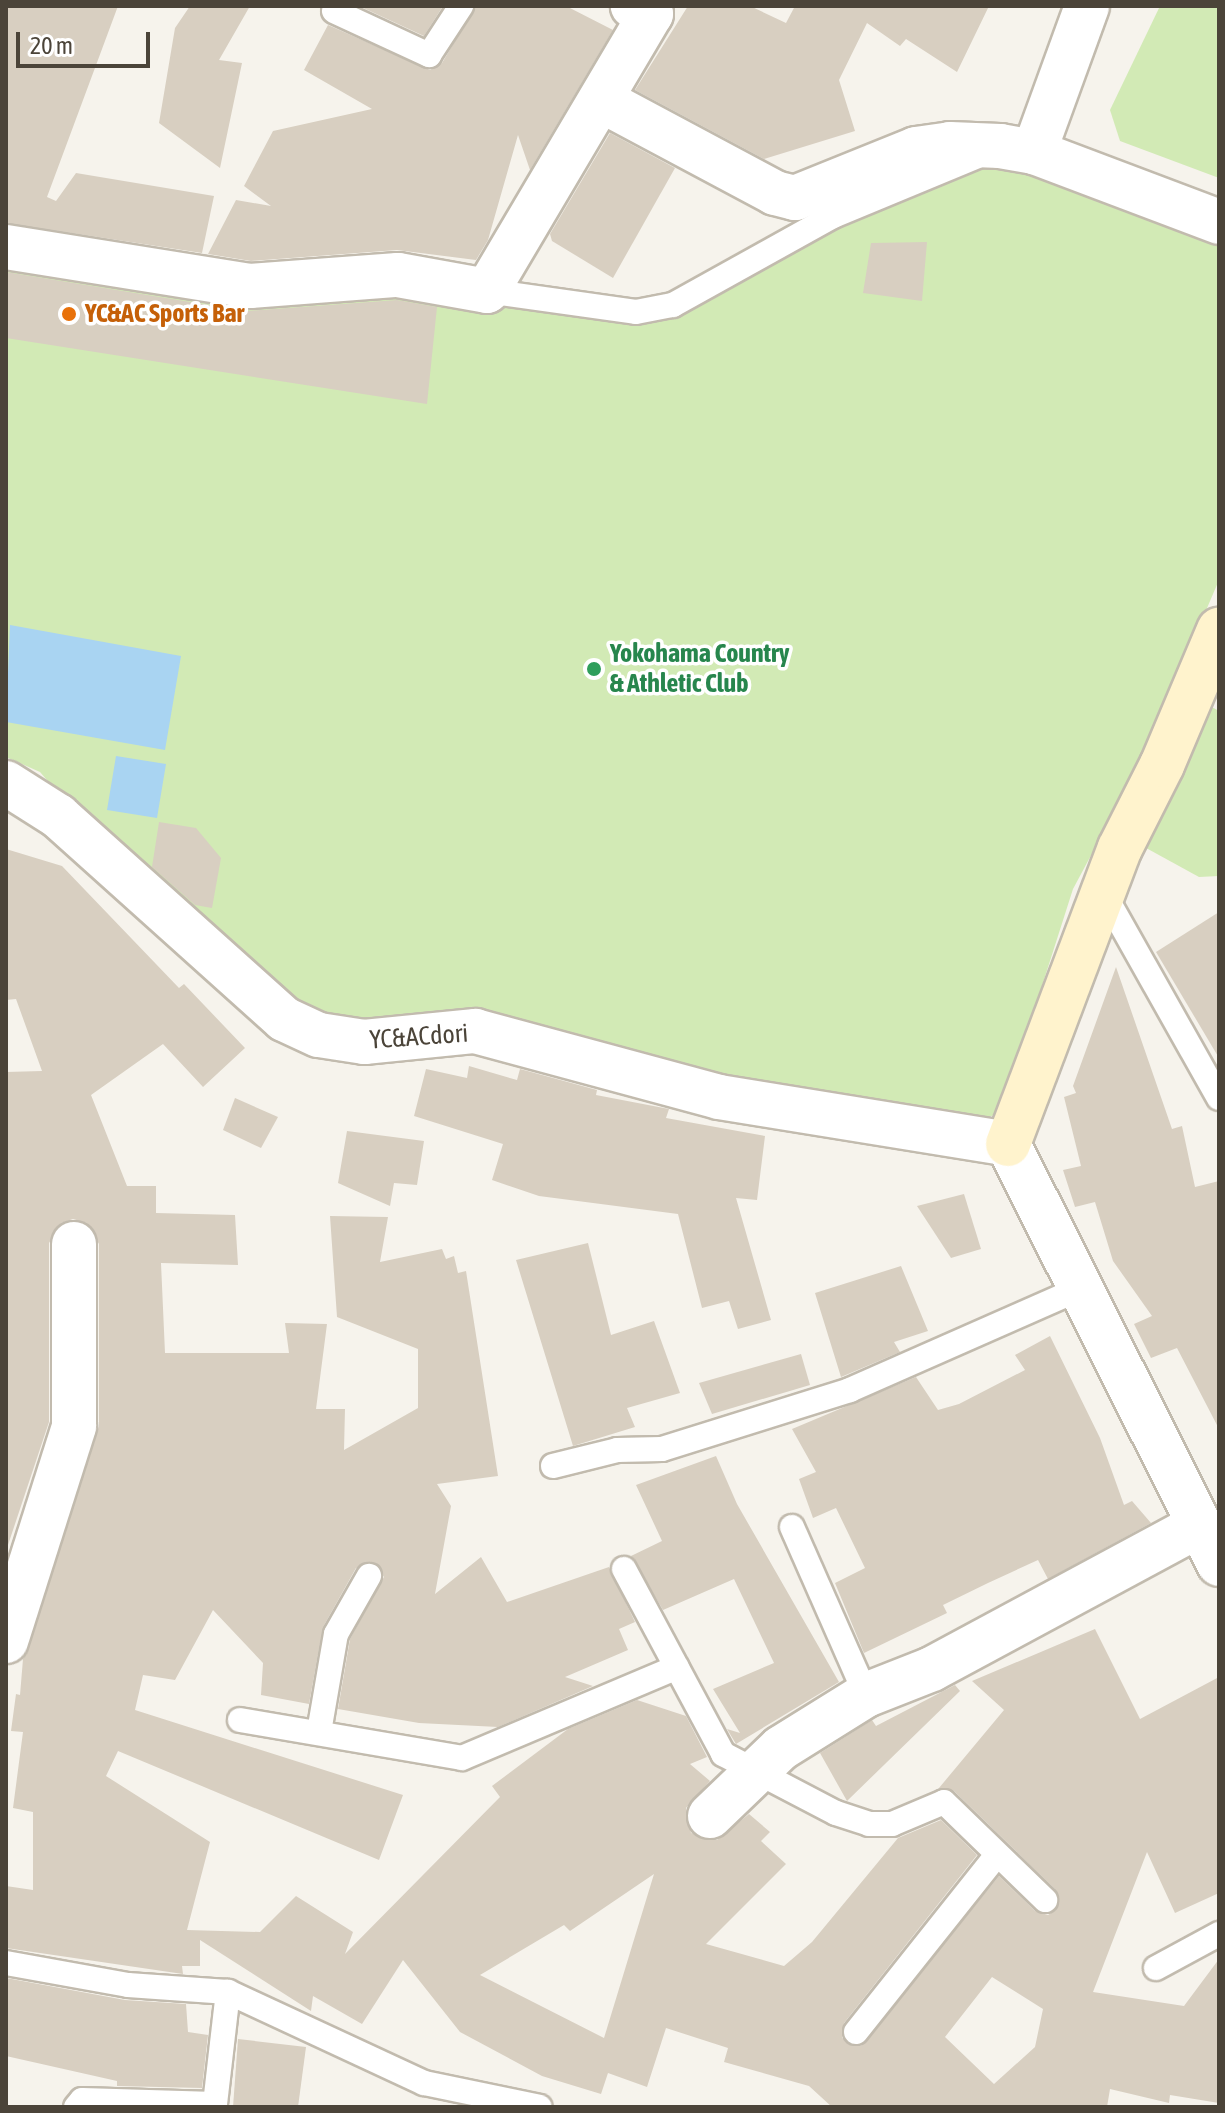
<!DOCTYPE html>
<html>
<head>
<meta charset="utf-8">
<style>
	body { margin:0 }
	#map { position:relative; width:1225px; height:2113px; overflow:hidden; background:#f6f3ec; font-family:"Asap Condensed",sans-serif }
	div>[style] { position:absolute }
	.green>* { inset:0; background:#d2eab5 }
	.water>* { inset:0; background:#a9d4f2 }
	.building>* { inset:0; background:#d8cfc1 }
	.roads { filter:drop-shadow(2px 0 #c2bbae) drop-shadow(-2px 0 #c2bbae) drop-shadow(0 2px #c2bbae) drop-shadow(0 -2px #c2bbae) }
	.lane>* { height:24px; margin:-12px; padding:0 12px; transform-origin:12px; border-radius:12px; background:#fff }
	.street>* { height:44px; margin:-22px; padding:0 22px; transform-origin:22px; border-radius:22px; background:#fff }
	.secondary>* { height:44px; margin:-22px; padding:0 22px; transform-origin:22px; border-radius:22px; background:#fff3cd }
	.dots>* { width:22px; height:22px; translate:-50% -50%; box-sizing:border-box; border:4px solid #fff; border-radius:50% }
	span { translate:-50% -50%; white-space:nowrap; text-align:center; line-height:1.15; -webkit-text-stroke:7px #fff; paint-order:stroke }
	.food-label { font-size:26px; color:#c56008; font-weight:700 }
	.left { translate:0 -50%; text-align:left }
	.leisure-label { font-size:26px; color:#27864d; font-weight:700 }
	.street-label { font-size:26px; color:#4b4439 }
	.frame { position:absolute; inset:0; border:8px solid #4b4439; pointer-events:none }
	.scale { position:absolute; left:16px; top:32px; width:134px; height:36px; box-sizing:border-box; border:4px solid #4b4439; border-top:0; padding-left:10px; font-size:24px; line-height:28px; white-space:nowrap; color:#4b4439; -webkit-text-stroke:6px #fff; paint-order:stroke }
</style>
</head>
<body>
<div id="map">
	<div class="green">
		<div style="clip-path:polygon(1160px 6px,1219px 6px,1219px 178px,1120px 141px,1110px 110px)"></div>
		<div style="clip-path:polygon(995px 158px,1219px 236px,1219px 580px,1143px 758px,1073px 889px,1002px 1111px,979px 1122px,297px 1010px,96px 837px,40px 772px,6px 757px,6px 255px,391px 287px,632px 319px)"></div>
		<div style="clip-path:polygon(1210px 706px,1219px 711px,1219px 876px,1199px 877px,1137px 843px)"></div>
	</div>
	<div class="water">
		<div style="clip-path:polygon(10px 625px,181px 656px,165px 750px,6px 722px)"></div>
		<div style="clip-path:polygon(116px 756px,166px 764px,157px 818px,107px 810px)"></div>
	</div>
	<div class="building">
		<div style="clip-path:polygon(6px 6px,118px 6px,47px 197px,56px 201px,76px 173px,214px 196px,202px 253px,6px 223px)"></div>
		<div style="clip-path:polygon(190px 6px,250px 6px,219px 60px,242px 63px,220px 168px,159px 123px,175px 28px)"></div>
		<div style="clip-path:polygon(359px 6px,443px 6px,424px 36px)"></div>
		<div style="clip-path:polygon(476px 6px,566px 6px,613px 30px,530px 170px,518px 135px,488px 240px,476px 260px,397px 250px,251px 261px,208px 254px,236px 200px,271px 206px,244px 186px,273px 131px,372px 109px,304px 70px,328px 25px,430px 70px,442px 63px)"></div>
		<div style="clip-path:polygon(688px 6px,750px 6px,786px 23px,795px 6px,989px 6px,957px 72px,906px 39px,900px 46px,867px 23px,839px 80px,855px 131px,764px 159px,635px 90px)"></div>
		<div style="clip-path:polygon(610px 133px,675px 168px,613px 278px,552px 241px,550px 234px)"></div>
		<div style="clip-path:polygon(927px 242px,922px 301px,863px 293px,871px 243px)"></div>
		<div style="clip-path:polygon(6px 272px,246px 311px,397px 300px,437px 307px,427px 404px,6px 338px)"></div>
		<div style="clip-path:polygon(159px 822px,196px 828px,221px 858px,212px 908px,195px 905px,152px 867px)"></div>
		<div style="clip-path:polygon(evenodd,6px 849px,62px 866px,179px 988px,184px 984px,245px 1048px,203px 1087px,163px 1044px,91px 1095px,127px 1186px,156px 1186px,156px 1213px,235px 1215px,238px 1265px,161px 1263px,165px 1353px,289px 1353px,285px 1323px,327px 1324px,316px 1409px,345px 1409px,344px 1450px,418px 1408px,418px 1349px,337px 1317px,330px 1216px,388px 1217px,380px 1262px,442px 1249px,446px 1259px,454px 1256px,458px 1273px,466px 1271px,498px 1476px,437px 1484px,451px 1506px,435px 1594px,481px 1557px,507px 1602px,609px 1567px,635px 1622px,619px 1629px,628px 1650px,565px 1677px,593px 1686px,498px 1727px,419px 1723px,338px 1709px,350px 1639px,384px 1577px,376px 1563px,356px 1568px,323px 1627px,309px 1704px,261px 1695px,263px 1663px,213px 1610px,175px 1680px,143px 1675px,135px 1710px,403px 1795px,379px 1860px,118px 1751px,106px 1776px,210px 1842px,187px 1930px,260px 1932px,296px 1896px,353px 1932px,345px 1954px,500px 1797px,492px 1786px,568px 1729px,637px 1700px,686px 1716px,707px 1757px,690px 1764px,710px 1781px,686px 1808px,691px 1833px,717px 1840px,749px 1814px,770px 1832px,761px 1841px,786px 1864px,706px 1944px,784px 1966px,812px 1942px,898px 1838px,941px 1820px,977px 1855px,844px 2023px,842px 2038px,861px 2046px,999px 1876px,1035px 1911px,1048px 1915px,1056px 1910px,1055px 1889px,954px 1791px,939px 1788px,1004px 1710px,972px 1681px,1095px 1629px,1140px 1719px,1219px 1677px,1219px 1893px,1175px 1913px,1147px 1852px,1093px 1992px,1184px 2006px,1219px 1959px,1219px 2103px,1170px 2095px,1169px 2103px,1110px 2089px,1107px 2107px,832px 2107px,809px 2086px,724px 2062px,728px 2048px,666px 2028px,647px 2087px,608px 2073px,601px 2094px,542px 2076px,460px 2032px,403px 1960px,362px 2024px,313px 1996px,311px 2011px,200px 1940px,200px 1966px,182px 1966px,183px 1974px,6px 1948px,6px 1886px,33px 1890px,33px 1812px,13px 1808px,23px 1732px,11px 1731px,16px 1694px,20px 1695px,23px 1659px,99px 1426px,99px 1244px,87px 1223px,73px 1219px,61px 1223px,49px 1243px,49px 1422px,6px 1551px,6px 1072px,42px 1071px,16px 999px,6px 1000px,6px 849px,654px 1874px,604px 2038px,480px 1975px,564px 1925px,570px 1931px,654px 1874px,6px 849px,992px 1977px,1043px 2009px,1035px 2047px,994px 2084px,945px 2037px,992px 1977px)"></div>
		<div style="clip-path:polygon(1219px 912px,1219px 1058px,1156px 952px)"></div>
		<div style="clip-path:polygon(1116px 967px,1172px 1129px,1182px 1126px,1195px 1187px,1219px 1181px,1219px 1429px,1177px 1348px,1151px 1358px,1134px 1324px,1152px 1316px,1113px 1261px,1095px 1202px,1075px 1207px,1063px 1170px,1081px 1166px,1064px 1097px,1076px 1093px,1073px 1086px)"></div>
		<div style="clip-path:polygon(469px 1066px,517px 1080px,520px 1069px,597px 1090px,596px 1095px,669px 1109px,666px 1118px,765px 1136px,757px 1200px,736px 1198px,771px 1320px,738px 1329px,729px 1301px,702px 1308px,678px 1214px,539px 1196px,492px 1180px,503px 1144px,414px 1116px,426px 1069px,467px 1078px)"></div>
		<div style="clip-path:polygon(235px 1098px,278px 1117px,261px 1148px,223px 1130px)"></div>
		<div style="clip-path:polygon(347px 1131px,424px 1141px,417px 1185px,394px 1183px,390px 1206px,338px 1183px)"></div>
		<div style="clip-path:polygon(964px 1194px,981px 1249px,951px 1258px,917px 1206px)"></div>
		<div style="clip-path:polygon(588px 1243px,611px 1335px,654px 1321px,680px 1393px,627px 1408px,635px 1427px,573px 1446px,516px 1260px)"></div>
		<div style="clip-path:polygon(901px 1266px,928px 1331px,894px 1342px,900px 1352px,841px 1377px,815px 1293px)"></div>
		<div style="clip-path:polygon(1050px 1336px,1100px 1438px,1124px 1505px,1132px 1501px,1151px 1523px,1048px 1579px,1038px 1560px,988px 1583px,943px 1605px,947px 1613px,864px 1653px,835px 1583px,865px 1568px,836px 1508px,813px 1518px,799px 1479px,816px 1472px,792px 1429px,916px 1377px,938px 1410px,959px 1404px,1025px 1370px,1015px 1355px)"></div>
		<div style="clip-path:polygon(801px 1354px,810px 1385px,712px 1414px,699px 1383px)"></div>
		<div style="clip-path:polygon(716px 1456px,737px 1504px,839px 1682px,736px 1744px,727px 1729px,740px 1733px,713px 1689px,774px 1663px,734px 1579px,663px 1610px,631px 1556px,662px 1541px,636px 1485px)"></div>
		<div style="clip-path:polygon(955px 1685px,960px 1691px,847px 1801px,820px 1753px,872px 1720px,876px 1726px)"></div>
		<div style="clip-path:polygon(6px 1978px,125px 2000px,186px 2004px,188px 2032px,208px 2035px,202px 2088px,117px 2086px,117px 2081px,6px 2056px)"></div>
		<div style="clip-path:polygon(238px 2039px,306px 2047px,298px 2107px,233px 2107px)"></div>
	</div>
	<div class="roads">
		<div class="lane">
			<div style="left:334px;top:11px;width:105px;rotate:24.9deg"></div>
			<div style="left:429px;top:55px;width:59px;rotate:-56.9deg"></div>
			<div style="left:487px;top:291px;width:150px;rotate:8deg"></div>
			<div style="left:636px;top:312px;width:38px;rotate:-11deg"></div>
			<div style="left:673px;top:305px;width:183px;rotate:-29.1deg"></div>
			<div style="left:833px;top:216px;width:162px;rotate:-22.5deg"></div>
			<div style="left:1104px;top:894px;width:234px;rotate:60.6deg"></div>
			<div style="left:553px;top:1466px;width:66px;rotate:-14deg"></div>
			<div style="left:617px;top:1450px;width:45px;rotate:-1.3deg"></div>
			<div style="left:662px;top:1449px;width:197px;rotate:-17.4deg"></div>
			<div style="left:850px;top:1390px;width:250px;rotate:-23.8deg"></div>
			<div style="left:792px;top:1527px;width:184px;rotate:66.2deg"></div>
			<div style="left:624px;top:1569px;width:210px;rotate:61.8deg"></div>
			<div style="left:723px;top:1754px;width:127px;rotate:27.6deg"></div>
			<div style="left:836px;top:1813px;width:35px;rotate:18deg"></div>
			<div style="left:869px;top:1824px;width:23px"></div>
			<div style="left:892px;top:1824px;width:56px;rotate:-22.9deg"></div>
			<div style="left:944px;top:1802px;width:141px;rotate:44.1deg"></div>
			<div style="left:240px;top:1720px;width:225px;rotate:9.7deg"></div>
			<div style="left:462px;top:1758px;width:233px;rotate:-22.9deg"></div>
			<div style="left:319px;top:1732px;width:99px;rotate:-80.2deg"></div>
			<div style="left:336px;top:1634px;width:67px;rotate:-60.4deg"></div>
			<div style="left:6px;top:1963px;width:124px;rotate:10.2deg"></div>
			<div style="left:128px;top:1985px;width:100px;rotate:4deg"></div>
			<div style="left:228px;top:1992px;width:216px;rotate:24.9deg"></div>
			<div style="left:424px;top:2083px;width:118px;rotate:11.7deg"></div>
			<div style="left:1156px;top:1968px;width:72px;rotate:-28.4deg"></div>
			<div style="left:856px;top:2032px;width:223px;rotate:-51.5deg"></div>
			<div style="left:76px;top:2107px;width:9px;rotate:-49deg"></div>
			<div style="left:82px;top:2100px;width:133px;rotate:1.7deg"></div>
			<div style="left:215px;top:2104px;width:113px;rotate:-83.4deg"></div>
		</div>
		<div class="street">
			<div style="left:603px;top:101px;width:195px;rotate:28.1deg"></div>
			<div style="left:775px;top:193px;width:21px;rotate:14deg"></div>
			<div style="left:795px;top:198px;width:131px;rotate:-22deg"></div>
			<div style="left:916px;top:149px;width:34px;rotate:-8deg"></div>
			<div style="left:950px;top:144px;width:50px;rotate:2.3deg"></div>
			<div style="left:1000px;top:146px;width:35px;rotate:10deg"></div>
			<div style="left:1034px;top:152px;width:198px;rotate:20.7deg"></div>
			<div style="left:1034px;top:152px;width:155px;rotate:-70deg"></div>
			<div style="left:6px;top:247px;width:247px;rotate:9.1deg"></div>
			<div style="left:250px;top:286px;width:148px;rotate:-4.3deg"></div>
			<div style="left:398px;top:275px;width:90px;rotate:10.2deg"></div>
			<div style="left:487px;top:291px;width:322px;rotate:-59.4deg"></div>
			<div style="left:651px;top:14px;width:20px;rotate:-156deg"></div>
			<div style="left:6px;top:783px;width:62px;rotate:32.4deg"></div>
			<div style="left:58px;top:816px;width:304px;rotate:41.9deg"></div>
			<div style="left:284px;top:1019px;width:38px;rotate:25deg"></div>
			<div style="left:319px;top:1035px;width:46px;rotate:8.8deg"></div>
			<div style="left:364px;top:1042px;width:112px;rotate:-5.7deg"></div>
			<div style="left:475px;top:1031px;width:253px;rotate:15.1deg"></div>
			<div style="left:719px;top:1097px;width:293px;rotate:9.2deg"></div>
			<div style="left:1008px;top:1144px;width:470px;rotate:63.3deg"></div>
			<div style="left:6px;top:1641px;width:225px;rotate:-72.4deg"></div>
			<div style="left:74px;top:1426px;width:182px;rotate:-90deg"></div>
			<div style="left:710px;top:1816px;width:98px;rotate:-43.8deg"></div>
			<div style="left:781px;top:1748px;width:100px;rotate:-31.9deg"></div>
			<div style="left:866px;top:1695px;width:71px;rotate:-21.5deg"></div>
			<div style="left:932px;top:1669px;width:302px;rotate:-28.3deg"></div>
		</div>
		<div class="secondary">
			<div style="left:1008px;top:1144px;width:316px;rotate:-69.3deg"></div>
			<div style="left:1120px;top:848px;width:93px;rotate:-63.2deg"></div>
			<div style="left:1162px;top:765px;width:147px;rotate:-67.1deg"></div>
		</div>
	</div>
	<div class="dots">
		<div style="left:69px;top:314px;background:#e8710a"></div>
		<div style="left:594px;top:669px;background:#2e9e5b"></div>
	</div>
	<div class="food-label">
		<span class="left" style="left:85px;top:314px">YC&amp;AC Sports Bar</span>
	</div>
	<div class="leisure-label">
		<span class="left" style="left:610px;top:669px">Yokohama Country<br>&amp; Athletic Club</span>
	</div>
	<div class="street-label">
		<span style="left:419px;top:1037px;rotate:-4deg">YC&amp;ACdori</span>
	</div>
	<div class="frame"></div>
	<div class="scale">20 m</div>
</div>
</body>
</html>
